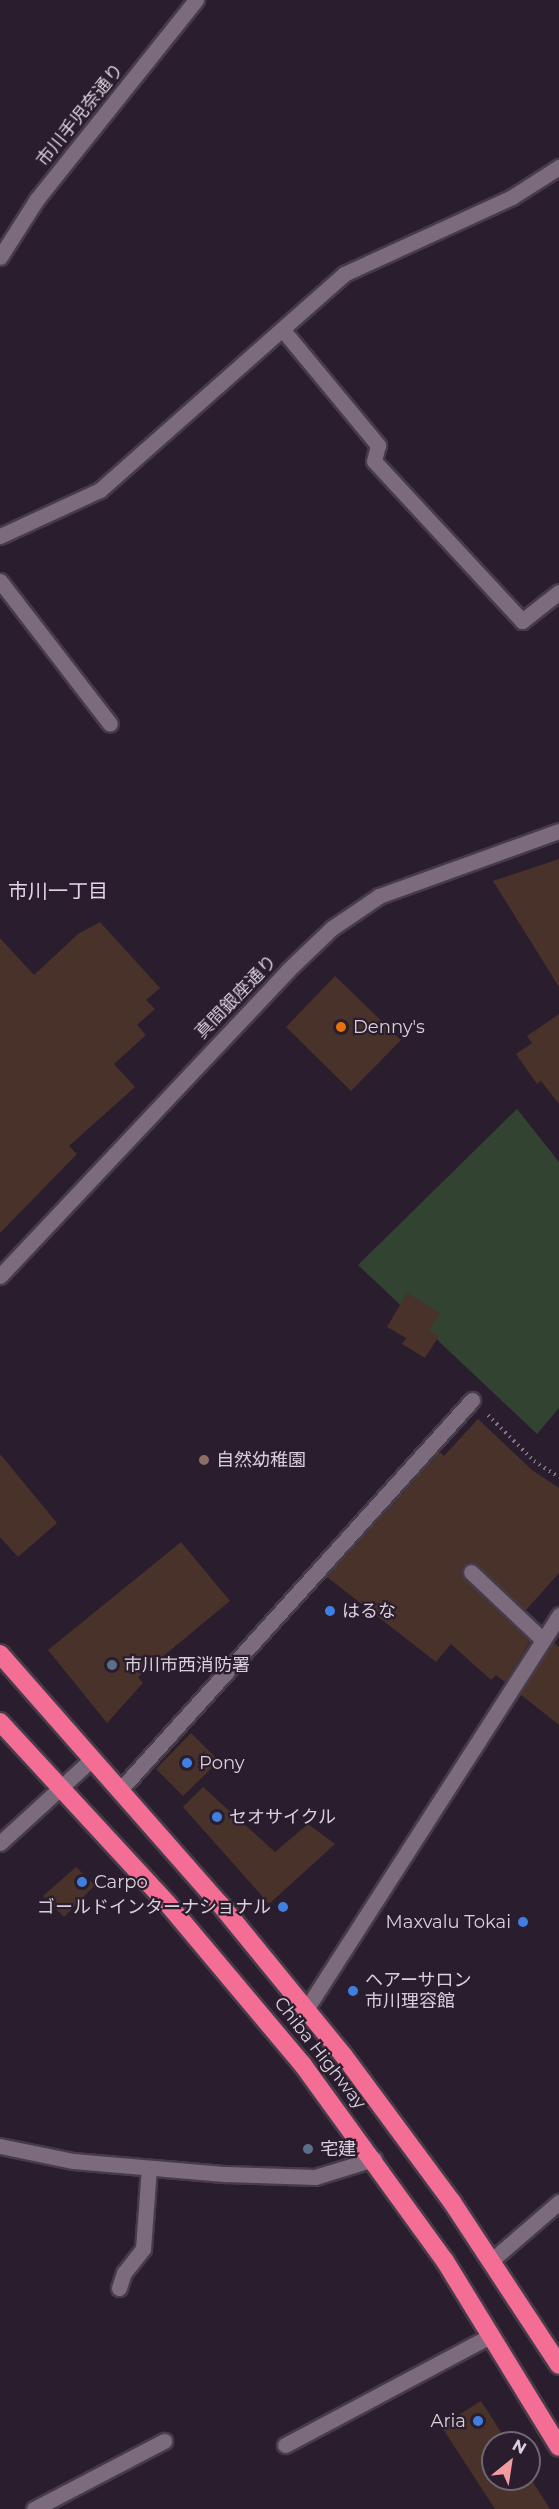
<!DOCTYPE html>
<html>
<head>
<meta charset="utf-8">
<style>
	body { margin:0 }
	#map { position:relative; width:559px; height:2509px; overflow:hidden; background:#2a1d2d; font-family:Montserrat,"Noto Sans JP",sans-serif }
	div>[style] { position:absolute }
	.green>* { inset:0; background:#334332 }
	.building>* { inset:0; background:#48322a }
	.path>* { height:4px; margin-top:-2px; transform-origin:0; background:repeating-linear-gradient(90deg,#817684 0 1.5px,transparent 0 6px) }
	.roads { filter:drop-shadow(2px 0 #463b48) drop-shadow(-2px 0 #463b48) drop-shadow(0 2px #463b48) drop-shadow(0 -2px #463b48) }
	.minor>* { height:15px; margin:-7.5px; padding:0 7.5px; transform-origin:7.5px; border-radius:7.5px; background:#7b6b7d }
	.highway>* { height:18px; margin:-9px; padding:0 9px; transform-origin:9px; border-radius:9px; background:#f36d94 }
	.dots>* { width:16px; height:16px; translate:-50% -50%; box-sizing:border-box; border:3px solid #2a1d2d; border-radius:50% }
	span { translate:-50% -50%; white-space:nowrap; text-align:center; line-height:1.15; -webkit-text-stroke:4.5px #2a1d2d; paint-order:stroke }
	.street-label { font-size:18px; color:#d9d0db }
	.poi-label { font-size:18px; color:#d9d0db }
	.left { translate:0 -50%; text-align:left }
	.right { translate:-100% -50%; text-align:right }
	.neighbourhood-label { font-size:20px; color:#e5d3e8 }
	.north { position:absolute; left:481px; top:2431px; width:60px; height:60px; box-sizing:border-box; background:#2a1d2d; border:2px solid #706573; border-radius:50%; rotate:30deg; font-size:16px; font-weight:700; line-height:24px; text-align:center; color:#d9d0db }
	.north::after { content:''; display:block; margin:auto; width:21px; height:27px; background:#f49b9f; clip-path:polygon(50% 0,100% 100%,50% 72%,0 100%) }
</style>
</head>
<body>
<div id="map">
	<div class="green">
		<div style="clip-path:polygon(517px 1109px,559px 1162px,559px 1408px,537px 1434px,358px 1265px)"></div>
	</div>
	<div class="building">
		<div style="clip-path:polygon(559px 859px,559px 987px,493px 881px)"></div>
		<div style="clip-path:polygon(100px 922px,160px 988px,146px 1000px,155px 1009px,137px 1025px,146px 1035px,114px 1064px,135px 1087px,69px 1146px,77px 1154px,0 1233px,0 938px,34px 975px,78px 934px)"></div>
		<div style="clip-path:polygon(335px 976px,401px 1040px,351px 1091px,286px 1027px)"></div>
		<div style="clip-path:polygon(559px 1014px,559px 1104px,541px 1081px,537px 1084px,516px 1054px,532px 1043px,527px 1036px)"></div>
		<div style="clip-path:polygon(407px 1293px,440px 1313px,429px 1330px,439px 1336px,425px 1358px,402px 1344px,406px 1338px,387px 1327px)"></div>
		<div style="clip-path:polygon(478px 1419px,532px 1470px,559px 1488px,559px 1573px,526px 1610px,477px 1565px,468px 1563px,462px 1569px,464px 1579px,530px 1642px,505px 1682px,496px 1675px,491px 1680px,451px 1644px,436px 1662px,327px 1577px,440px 1452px,444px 1456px)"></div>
		<div style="clip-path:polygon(0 1454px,57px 1523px,18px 1557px,0 1537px)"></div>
		<div style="clip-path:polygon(181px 1542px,230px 1601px,138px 1677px,143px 1683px,107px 1723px,48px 1650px)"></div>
		<div style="clip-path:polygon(553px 1642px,559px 1647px,559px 1725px,520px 1694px)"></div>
		<div style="clip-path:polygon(191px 1733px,219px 1761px,183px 1796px,156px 1769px)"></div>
		<div style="clip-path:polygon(203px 1787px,275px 1852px,308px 1824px,335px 1844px,269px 1904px,183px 1807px)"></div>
		<div style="clip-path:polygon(76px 1867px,95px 1885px,64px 1917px,43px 1896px)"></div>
		<div style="clip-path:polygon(481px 2401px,508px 2443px,493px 2443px,493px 2479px,529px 2479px,529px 2476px,550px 2509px,495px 2509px,441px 2426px)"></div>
	</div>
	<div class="path">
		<div style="left:488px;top:1415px;width:65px;rotate:45deg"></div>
		<div style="left:534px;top:1461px;width:30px;rotate:33deg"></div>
	</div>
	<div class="roads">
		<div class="minor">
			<div style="left:0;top:257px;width:69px;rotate:-57.5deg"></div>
			<div style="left:37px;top:199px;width:255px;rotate:-51.4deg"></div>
			<div style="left:282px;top:329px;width:151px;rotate:50.4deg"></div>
			<div style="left:378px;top:445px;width:16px;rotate:104deg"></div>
			<div style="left:374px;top:461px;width:218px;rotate:47.2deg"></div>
			<div style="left:522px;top:621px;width:47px;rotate:-38.1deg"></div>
			<div style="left:0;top:536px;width:110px;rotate:-24.7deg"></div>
			<div style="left:100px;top:490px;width:326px;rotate:-41.5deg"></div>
			<div style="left:344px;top:274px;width:185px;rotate:-24.6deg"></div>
			<div style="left:512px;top:197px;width:56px;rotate:-32.6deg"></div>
			<div style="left:0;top:581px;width:180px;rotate:52.4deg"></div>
			<div style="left:0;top:1276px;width:419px;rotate:-46.7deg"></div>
			<div style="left:287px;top:971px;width:62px;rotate:-43.7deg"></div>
			<div style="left:332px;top:928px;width:57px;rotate:-34.2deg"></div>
			<div style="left:379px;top:896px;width:191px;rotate:-19.9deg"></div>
			<div style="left:471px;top:1572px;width:99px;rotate:43.4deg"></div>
			<div style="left:119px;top:1791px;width:527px;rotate:-47.92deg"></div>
			<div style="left:0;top:1843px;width:123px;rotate:-42.4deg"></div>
			<div style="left:307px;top:2008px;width:467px;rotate:-57.3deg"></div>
			<div style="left:0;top:2146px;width:75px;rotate:11.6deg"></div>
			<div style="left:73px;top:2161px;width:154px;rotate:4.9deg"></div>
			<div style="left:226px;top:2174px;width:89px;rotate:1.9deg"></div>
			<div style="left:315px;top:2177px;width:62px;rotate:-17deg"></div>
			<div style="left:492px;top:2260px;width:89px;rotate:-40.9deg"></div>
			<div style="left:119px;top:2288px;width:16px;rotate:-72deg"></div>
			<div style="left:124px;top:2273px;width:31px;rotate:-52deg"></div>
			<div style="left:143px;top:2249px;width:81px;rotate:-85.8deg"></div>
			<div style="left:285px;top:2445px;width:234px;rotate:-28deg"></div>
			<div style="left:34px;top:2509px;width:147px;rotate:-27.6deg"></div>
		</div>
		<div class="highway">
			<div style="left:0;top:1654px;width:333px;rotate:48.7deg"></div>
			<div style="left:220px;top:1904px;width:196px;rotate:50.8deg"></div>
			<div style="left:344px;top:2056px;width:182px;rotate:53.5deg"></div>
			<div style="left:452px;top:2202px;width:195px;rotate:56.7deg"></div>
			<div style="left:0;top:1722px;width:246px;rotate:47.3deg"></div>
			<div style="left:167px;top:1903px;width:212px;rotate:50deg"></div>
			<div style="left:303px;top:2065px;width:242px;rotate:54.1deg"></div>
			<div style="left:445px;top:2261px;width:218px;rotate:58.5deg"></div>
		</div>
	</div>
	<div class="dots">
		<div style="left:341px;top:1027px;background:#e8710a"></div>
		<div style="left:204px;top:1460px;background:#8d6e63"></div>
		<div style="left:330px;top:1611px;background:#3f7fe0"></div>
		<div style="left:112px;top:1665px;background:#5c6f8a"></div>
		<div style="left:187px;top:1763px;background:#3f7fe0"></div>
		<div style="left:217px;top:1817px;background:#3f7fe0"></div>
		<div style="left:82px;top:1882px;background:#3f7fe0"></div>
		<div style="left:283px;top:1907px;background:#3f7fe0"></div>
		<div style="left:523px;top:1922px;background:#3f7fe0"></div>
		<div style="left:353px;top:1991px;background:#3f7fe0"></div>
		<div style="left:308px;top:2149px;background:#5c6f8a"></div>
		<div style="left:478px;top:2421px;background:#3f7fe0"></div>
	</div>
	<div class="street-label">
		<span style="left:80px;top:115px;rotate:-51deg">市川手児奈通り</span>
		<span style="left:236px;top:997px;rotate:-46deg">真間銀座通り</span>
		<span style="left:320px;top:2053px;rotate:52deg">Chiba Highway</span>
	</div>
	<div class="poi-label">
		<span class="left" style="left:353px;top:1027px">Denny's</span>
		<span class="left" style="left:216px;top:1460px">自然幼稚園</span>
		<span class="left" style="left:342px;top:1611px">はるな</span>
		<span class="left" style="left:124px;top:1665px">市川市西消防署</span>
		<span class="left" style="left:199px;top:1763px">Pony</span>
		<span class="left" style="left:229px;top:1817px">セオサイクル</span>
		<span class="left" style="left:94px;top:1882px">Carpo</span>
		<span class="right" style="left:271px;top:1907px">ゴールドインターナショナル</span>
		<span class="right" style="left:511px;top:1922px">Maxvalu Tokai</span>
		<span class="left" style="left:365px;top:1991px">ヘアーサロン<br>市川理容館</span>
		<span class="left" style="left:320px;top:2149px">宅建</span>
		<span class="right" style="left:466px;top:2421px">Aria</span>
	</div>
	<div class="neighbourhood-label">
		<span style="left:58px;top:891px">市川一丁目</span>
	</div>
	<div class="north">N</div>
</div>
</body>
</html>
